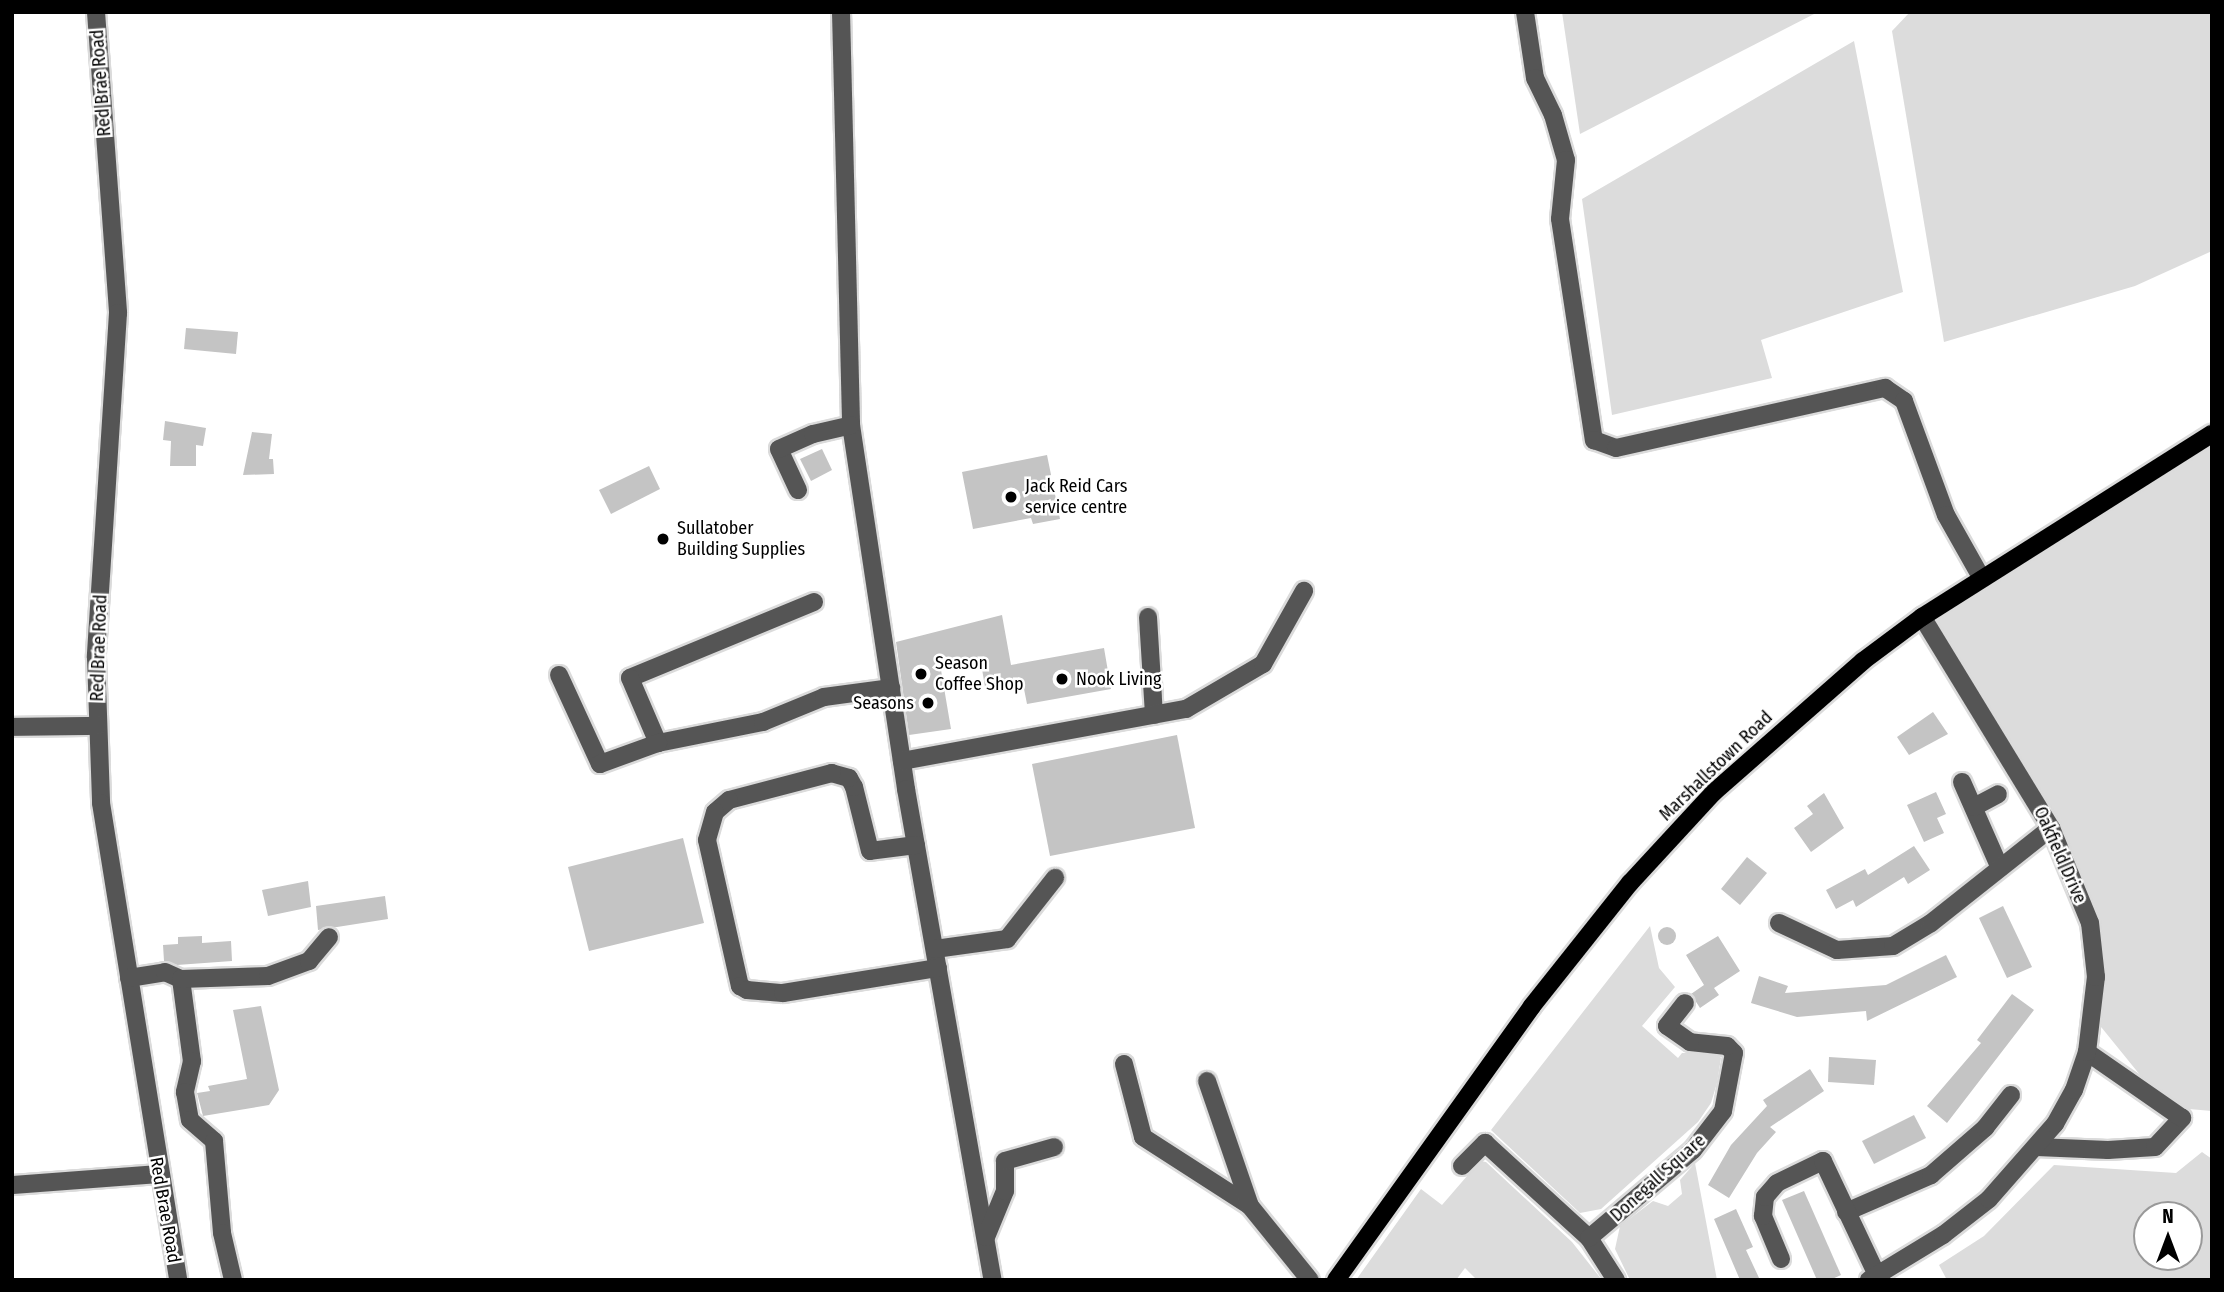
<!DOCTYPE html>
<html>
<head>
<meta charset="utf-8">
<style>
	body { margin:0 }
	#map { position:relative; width:2224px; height:1292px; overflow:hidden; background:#fff; font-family:"Fira Sans Condensed",sans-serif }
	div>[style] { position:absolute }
	.green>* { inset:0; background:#dcdcdc }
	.building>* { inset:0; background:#c4c4c4 }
	.round { border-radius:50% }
	.roads { filter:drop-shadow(2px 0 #dbdbdb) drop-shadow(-2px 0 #dbdbdb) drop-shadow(0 2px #dbdbdb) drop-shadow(0 -2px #dbdbdb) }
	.minor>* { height:18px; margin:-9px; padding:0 9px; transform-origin:9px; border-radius:9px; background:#555 }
	.major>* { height:18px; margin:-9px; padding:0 9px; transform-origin:9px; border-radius:9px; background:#000 }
	.dots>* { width:19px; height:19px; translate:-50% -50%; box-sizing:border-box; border:4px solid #fff; border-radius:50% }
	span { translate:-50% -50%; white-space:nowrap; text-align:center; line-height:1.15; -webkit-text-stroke:5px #fff; paint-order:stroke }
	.street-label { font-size:18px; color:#000 }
	.poi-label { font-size:18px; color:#000 }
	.left { translate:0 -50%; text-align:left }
	.right { translate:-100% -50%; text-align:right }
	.frame { position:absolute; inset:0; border:14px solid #000; pointer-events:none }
	.north { position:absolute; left:2133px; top:1201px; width:70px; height:70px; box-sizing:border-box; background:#fff; border:2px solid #999; border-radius:50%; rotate:0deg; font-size:19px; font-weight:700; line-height:28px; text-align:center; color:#000 }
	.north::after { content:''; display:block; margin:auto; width:24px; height:32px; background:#000; clip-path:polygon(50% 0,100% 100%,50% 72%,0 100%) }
</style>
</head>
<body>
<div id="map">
	<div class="green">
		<div style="clip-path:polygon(1562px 12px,1818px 12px,1580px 134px)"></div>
		<div style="clip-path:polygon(1910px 12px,2212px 12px,2212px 251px,2135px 286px,1944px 342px,1892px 31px)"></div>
		<div style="clip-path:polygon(1854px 41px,1903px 292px,1761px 340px,1772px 378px,1612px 415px,1582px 199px)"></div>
		<div style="clip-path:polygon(2212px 434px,2212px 1111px,2166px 1107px,2093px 1017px,2090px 923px,2002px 746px,1922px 617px)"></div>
		<div style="clip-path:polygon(1650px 926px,1659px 968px,1675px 987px,1642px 1026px,1678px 1058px,1682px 1053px,1717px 1053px,1721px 1058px,1717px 1083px,1711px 1103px,1698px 1122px,1601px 1209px,1580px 1213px,1491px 1130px)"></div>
		<div style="clip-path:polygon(evenodd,2202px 1152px,2212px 1159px,2212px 1280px,1947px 1280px,1939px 1265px,1984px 1236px,2054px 1165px,2176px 1173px,2202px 1152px,2189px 1215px,2189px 1257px,2147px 1257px,2147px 1215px,2189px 1215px)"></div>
		<div style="clip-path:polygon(1480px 1161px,1486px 1162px,1572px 1242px,1602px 1280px,1477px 1280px,1465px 1268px,1456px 1280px,1356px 1280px,1421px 1189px,1442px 1205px)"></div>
		<div style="clip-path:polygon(1695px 1163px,1717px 1280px,1630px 1280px,1615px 1249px,1620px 1226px,1653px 1201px,1668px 1206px,1682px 1194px,1680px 1180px)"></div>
	</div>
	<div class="building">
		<div style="clip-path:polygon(186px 328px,238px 332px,236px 354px,184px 349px)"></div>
		<div style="clip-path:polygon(165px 421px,206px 428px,203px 446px,196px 445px,196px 466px,170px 466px,171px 441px,163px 440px)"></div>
		<div style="clip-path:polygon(252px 432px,272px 434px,269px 459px,273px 459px,274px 474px,243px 475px)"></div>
		<div style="clip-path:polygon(822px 449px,832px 470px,811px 481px,800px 459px)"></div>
		<div style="clip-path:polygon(1047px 455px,1060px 519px,1033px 524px,1031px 518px,973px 529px,962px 472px)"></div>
		<div style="clip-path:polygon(649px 466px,660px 489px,611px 514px,599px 490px)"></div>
		<div style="clip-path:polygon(1002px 615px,1011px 665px,1104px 648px,1111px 689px,1027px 704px,1022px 679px,985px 687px,981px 663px,941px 670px,951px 729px,909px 735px,896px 642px)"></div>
		<div style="clip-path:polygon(1933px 712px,1948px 734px,1909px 755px,1897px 737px)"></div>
		<div style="clip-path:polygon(1177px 735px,1195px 828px,1050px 856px,1032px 764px)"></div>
		<div style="clip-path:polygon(1936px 792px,1946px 814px,1937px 818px,1944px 833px,1924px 842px,1907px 805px)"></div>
		<div style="clip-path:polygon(1824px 793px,1844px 828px,1811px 852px,1794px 828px,1813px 814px,1807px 806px)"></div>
		<div style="clip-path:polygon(683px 838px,704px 923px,589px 951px,568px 867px)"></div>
		<div style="clip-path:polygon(1914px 846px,1930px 870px,1908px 884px,1904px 877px,1856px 907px,1853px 900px,1836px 909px,1826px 890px,1865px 869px,1868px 875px)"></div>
		<div style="clip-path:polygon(1747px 857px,1767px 873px,1740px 905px,1721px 889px)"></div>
		<div style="clip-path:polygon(308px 881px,311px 907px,268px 916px,262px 890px)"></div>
		<div style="clip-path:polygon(385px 896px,388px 919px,318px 930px,316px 906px)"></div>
		<div style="clip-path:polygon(2003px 906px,2032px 967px,2007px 978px,1979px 918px)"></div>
		<div class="round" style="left:1658px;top:927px;width:18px;height:18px"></div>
		<div style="clip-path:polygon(202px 936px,202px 943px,231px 941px,232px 961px,177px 965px,164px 961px,163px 945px,178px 944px,178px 937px)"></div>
		<div style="clip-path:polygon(1718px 936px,1740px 971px,1714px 988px,1719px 995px,1700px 1008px,1691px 994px,1704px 985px,1686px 955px)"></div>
		<div style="clip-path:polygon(1946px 955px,1957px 977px,1867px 1021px,1866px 1011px,1797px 1017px,1751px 1003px,1759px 976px,1788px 986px,1785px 993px,1886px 985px)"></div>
		<div style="clip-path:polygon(2012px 994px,2034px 1010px,1947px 1123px,1927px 1106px,1981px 1043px,1977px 1040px)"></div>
		<div style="clip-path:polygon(261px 1006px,279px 1090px,269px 1105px,203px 1116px,197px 1093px,210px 1091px,208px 1086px,247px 1079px,233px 1010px)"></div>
		<div style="clip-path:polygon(1829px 1057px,1876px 1060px,1874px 1085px,1828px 1082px)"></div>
		<div style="clip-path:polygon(1810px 1069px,1824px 1091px,1770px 1127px,1776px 1132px,1757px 1153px,1729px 1198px,1708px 1185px,1731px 1145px,1767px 1106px,1763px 1100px)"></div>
		<div style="clip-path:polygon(1914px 1115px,1926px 1138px,1874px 1164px,1862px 1141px)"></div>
		<div style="clip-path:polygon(1804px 1191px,1841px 1275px,1830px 1280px,1817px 1280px,1782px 1200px)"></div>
		<div style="clip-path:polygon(1736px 1209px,1753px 1247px,1746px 1250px,1760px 1280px,1740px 1280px,1714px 1219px)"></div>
	</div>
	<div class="roads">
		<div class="minor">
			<div style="left:96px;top:12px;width:302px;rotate:85.8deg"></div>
			<div style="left:118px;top:313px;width:345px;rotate:93.7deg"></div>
			<div style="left:96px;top:657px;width:146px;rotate:88deg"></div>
			<div style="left:101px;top:803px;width:483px;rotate:80.8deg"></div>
			<div style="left:841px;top:12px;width:413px;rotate:88.6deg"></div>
			<div style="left:851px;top:425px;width:368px;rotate:81.4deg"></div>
			<div style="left:906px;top:789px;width:499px;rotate:80deg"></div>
			<div style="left:1525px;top:12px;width:67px;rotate:81.4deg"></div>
			<div style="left:1535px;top:78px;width:41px;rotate:64.1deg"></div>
			<div style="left:1553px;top:115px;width:47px;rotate:73.9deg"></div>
			<div style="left:1566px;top:160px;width:59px;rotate:95.8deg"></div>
			<div style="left:1560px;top:219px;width:224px;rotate:81.3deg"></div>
			<div style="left:1594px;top:440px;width:23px;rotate:20deg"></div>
			<div style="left:1616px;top:448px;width:276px;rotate:-12.6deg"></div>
			<div style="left:1885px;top:388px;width:23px;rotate:34deg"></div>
			<div style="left:1904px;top:401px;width:121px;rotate:69.8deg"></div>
			<div style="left:1946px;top:515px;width:71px;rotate:60.6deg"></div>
			<div style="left:798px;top:490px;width:45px;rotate:-114.9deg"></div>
			<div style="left:779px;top:449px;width:37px;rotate:-24deg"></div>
			<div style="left:813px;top:434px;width:39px;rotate:-13deg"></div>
			<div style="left:814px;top:602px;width:199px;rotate:157.6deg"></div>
			<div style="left:630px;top:678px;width:71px;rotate:66.7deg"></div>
			<div style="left:658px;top:743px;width:107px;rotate:-11.3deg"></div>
			<div style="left:763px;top:722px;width:66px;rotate:-22.3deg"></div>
			<div style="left:824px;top:697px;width:68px;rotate:-7.7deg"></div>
			<div style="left:1148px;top:617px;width:98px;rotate:86.5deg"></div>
			<div style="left:559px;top:675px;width:98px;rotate:65.3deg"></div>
			<div style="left:600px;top:764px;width:62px;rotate:-19.9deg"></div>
			<div style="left:12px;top:727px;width:85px;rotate:-0.7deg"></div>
			<div style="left:902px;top:761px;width:289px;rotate:-10.4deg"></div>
			<div style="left:1186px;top:709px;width:89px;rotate:-30.3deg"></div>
			<div style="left:1263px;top:664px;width:84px;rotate:-60.7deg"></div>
			<div style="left:1962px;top:782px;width:94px;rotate:66.2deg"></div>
			<div style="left:1974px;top:807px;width:27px;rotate:-28deg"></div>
			<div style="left:916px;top:845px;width:46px;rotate:172.6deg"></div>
			<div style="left:870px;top:851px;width:66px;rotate:-104deg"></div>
			<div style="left:854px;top:787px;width:10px;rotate:-119deg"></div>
			<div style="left:849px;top:778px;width:18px;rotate:-164deg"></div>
			<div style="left:832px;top:773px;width:106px;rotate:165.3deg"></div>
			<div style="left:729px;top:800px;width:18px;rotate:139deg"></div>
			<div style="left:715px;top:812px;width:29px;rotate:106deg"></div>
			<div style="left:707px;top:840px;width:150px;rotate:77.3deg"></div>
			<div style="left:740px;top:986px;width:8px;rotate:30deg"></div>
			<div style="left:747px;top:990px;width:36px;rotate:5deg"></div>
			<div style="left:783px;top:993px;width:157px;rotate:-9.2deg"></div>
			<div style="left:1779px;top:923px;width:64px;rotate:25deg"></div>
			<div style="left:1837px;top:950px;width:56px;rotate:-4.1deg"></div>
			<div style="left:1893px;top:946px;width:44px;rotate:-31.2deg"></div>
			<div style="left:1931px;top:923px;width:153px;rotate:-38.4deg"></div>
			<div style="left:935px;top:949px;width:73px;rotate:-7.9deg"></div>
			<div style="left:1007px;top:939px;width:78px;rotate:-51.8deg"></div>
			<div style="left:129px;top:978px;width:36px;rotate:-9deg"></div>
			<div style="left:165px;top:972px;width:17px;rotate:24deg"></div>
			<div style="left:181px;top:979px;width:83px;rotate:82.4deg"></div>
			<div style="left:192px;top:1061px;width:32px;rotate:103deg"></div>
			<div style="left:185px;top:1092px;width:28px;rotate:80deg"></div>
			<div style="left:190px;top:1120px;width:32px;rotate:41deg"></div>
			<div style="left:214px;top:1141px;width:92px;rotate:85deg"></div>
			<div style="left:222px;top:1233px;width:48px;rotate:76.8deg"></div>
			<div style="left:181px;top:979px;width:87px;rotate:-2deg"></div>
			<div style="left:268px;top:976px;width:44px;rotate:-20.1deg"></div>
			<div style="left:309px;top:961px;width:31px;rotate:-50deg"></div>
			<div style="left:1124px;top:1064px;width:75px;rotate:75.4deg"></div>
			<div style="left:1143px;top:1137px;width:127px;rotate:32.8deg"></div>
			<div style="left:1250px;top:1206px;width:95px;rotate:51deg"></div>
			<div style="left:1207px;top:1081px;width:132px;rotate:71deg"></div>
			<div style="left:2037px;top:1147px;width:71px;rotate:2.4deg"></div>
			<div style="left:2108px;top:1150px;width:47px;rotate:-3.7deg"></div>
			<div style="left:2155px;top:1147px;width:40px;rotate:-47deg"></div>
			<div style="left:2182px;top:1118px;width:116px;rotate:-145.2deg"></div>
			<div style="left:1462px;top:1166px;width:33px;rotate:-45deg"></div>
			<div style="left:1485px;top:1143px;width:141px;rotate:42.4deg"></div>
			<div style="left:1589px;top:1238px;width:50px;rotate:57.3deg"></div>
			<div style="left:12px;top:1185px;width:145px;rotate:-4.3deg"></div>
			<div style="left:1846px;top:1212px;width:93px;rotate:-23.5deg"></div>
			<div style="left:1931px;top:1175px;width:72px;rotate:-41deg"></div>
			<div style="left:1985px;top:1128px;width:42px;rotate:-51.8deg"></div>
			<div style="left:986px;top:1237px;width:50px;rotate:-67.6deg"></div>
			<div style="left:1005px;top:1191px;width:30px;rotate:-90deg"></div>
			<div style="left:1005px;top:1161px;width:51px;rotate:-15.9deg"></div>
			<div style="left:1589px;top:1238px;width:136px;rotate:-40.2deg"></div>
			<div style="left:1693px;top:1150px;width:49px;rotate:-52.4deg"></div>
			<div style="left:1723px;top:1111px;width:59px;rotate:-79.3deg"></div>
			<div style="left:1734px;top:1053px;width:10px;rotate:-135deg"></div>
			<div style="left:1727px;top:1046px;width:37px;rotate:-174deg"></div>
			<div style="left:1690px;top:1042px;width:28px;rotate:-145deg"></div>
			<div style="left:1667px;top:1026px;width:29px;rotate:-52deg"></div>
			<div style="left:1781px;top:1259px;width:47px;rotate:-112.7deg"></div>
			<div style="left:1763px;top:1216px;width:19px;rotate:-84deg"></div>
			<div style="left:1765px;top:1197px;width:18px;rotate:-49deg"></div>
			<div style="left:1777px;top:1183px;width:51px;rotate:-25.6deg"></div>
			<div style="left:1823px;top:1161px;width:126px;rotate:64.7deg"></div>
			<div style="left:1869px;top:1280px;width:87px;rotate:-31.3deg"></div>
			<div style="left:1943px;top:1235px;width:58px;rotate:-38deg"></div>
			<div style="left:1989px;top:1199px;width:100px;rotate:-48.7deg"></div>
			<div style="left:2055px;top:1124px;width:39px;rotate:-61deg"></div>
			<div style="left:2074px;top:1090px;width:40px;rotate:-71.1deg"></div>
			<div style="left:2087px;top:1052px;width:76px;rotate:-83.2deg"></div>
			<div style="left:2096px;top:977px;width:54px;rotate:-96.3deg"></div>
			<div style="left:2090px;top:923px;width:103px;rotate:-112.3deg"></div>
			<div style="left:2051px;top:828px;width:247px;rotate:-121.4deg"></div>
		</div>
		<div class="major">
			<div style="left:1336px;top:1280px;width:337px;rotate:-54.4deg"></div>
			<div style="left:1532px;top:1006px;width:157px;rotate:-51.5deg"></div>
			<div style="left:1630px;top:883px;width:124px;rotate:-47.3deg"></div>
			<div style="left:1714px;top:792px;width:198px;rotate:-41.3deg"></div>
			<div style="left:1863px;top:661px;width:74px;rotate:-36.7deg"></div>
			<div style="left:1922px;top:617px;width:343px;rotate:-32.3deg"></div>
		</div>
	</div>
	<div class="dots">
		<div style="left:1011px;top:497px;background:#000"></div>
		<div style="left:663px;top:539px;background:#000"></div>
		<div style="left:921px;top:674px;background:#000"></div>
		<div style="left:1062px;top:679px;background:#000"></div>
		<div style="left:928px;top:703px;background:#000"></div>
	</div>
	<div class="street-label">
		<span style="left:101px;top:83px;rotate:-94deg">Red Brae Road</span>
		<span style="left:99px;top:648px;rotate:-88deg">Red Brae Road</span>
		<span style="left:1716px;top:766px;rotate:-44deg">Marshallstown Road</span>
		<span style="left:2060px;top:855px;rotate:66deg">Oakfield Drive</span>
		<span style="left:1658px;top:1178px;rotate:-42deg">Donegall Square</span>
		<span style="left:165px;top:1210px;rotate:80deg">Red Brae Road</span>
	</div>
	<div class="poi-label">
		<span class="left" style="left:1025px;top:497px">Jack Reid Cars<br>service centre</span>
		<span class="left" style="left:677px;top:539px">Sullatober<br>Building Supplies</span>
		<span class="left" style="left:935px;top:674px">Season<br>Coffee Shop</span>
		<span class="left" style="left:1076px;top:679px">Nook Living</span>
		<span class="right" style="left:914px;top:703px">Seasons</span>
	</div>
	<div class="frame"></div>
	<div class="north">N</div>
</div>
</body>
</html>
